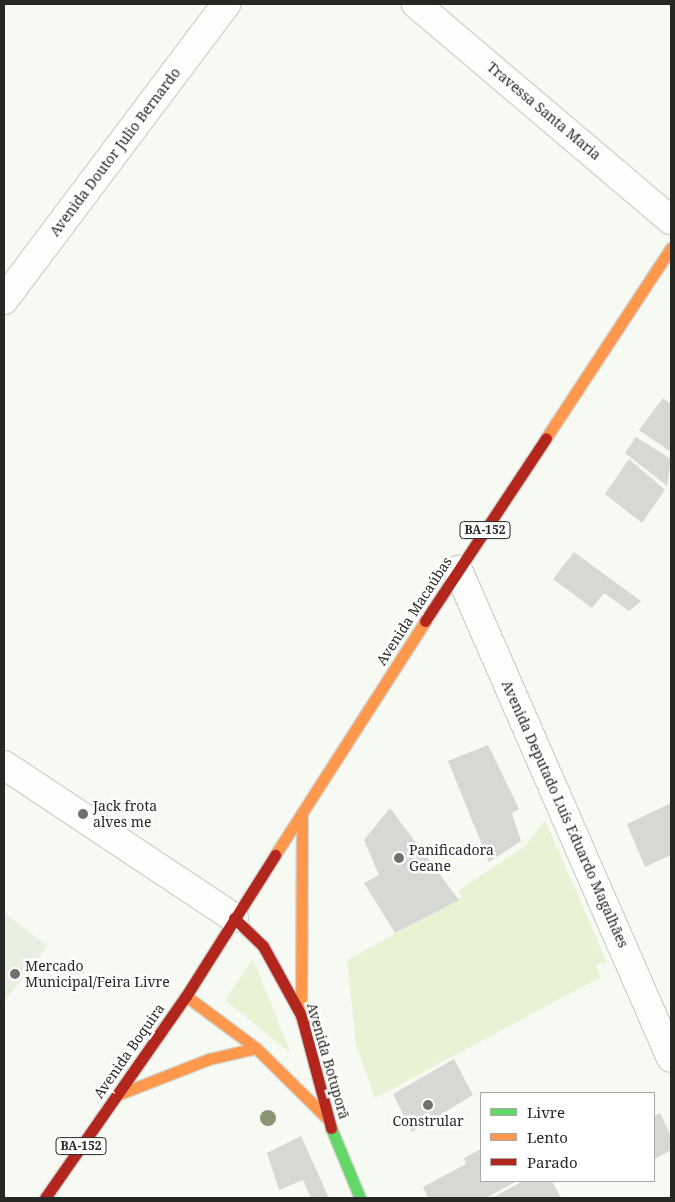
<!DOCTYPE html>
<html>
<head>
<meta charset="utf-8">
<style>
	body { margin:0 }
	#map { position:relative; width:675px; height:1202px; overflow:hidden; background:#f7faf3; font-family:"Noto Serif",serif }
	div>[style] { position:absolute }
	.built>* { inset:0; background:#eaf0e1 }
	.green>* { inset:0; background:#e8f3d6 }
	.building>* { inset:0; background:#d6d8d3 }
	.roads { filter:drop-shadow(1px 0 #d2d4ce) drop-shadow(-1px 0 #d2d4ce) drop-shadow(0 1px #d2d4ce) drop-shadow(0 -1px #d2d4ce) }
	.street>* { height:28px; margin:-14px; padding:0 14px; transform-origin:14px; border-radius:14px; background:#fefefd }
	.fast>* { height:11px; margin:-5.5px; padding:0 5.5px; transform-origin:5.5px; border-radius:5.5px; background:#63d668 }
	.slow>* { height:11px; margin:-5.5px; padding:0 5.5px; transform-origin:5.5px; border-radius:5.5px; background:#ff974d }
	.jam>* { height:11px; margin:-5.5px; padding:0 5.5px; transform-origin:5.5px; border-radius:5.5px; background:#b3261e }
	.trees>* { width:16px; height:16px; margin:-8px; border-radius:50%; background:#8b9576 }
	.dots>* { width:14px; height:14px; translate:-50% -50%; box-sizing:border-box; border:2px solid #fff; border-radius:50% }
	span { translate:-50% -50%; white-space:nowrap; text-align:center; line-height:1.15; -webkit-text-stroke:5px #fff; paint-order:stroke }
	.shield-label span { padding:1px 4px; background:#fff; border:1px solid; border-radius:4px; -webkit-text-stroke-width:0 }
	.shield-label { font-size:12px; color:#262823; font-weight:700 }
	.street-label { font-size:14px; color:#262823 }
	.poi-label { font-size:14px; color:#262823 }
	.left { translate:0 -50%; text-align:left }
	.frame { position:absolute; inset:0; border:5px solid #262823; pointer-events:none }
	.legend { position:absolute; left:480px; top:1092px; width:175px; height:90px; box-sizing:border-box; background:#fff; border:1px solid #a8a9a7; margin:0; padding:6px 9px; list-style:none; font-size:15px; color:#262823 }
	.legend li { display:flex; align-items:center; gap:10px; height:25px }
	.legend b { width:25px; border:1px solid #a8a9a7 }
</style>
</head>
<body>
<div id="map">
	<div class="built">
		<div style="clip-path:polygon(4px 913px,48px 946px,4px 1002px)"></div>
	</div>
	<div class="green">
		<div style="clip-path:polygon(545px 820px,607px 962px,596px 965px,601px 977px,375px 1098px,356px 1046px,347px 960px,462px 897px,458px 891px,525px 846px)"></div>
		<div style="clip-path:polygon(253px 959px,291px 1054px,225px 1000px)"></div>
	</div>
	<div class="building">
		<div style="clip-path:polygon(663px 398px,671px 404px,671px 452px,639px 430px)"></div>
		<div style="clip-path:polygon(636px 437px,671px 459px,667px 486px,625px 453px)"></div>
		<div style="clip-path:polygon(629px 459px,665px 490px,642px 523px,605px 494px)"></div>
		<div style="clip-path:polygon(574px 552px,641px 601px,629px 611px,604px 593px,592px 608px,553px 579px)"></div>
		<div style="clip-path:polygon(488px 745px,519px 809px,512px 813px,521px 841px,489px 862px,448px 761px)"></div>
		<div style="clip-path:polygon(671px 803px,671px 855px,645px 867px,627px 824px)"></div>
		<div style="clip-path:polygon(390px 808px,459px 900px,395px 933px,364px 883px,379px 875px,364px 840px)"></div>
		<div style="clip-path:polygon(454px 1059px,473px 1095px,412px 1132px,393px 1094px)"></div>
		<div style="clip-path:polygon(660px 1113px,671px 1136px,671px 1150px,654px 1159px,654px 1116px)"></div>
		<div style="clip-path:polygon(301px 1136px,329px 1198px,311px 1198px,303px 1180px,279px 1190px,267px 1153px)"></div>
		<div style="clip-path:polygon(481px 1149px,481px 1181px,517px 1181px,486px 1198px,428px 1198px,423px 1187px,466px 1164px,464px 1158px)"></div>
		<div style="clip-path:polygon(523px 1181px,552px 1181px,561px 1198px,492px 1198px)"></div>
	</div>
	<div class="roads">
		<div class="street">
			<div style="left:416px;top:4px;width:334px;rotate:40.3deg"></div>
			<div style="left:4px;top:300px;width:370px;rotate:-53.1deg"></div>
			<div style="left:458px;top:570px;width:532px;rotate:66.42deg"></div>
			<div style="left:4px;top:765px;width:276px;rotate:33.6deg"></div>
		</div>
		<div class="fast">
			<div style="left:331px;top:1128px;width:76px;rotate:67.5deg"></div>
		</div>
		<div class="slow">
			<div style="left:546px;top:438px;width:227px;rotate:-56.7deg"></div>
			<div style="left:275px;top:855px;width:278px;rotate:-57.3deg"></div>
			<div style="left:186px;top:996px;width:87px;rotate:36.6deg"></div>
			<div style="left:256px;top:1048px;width:100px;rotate:44.6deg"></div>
			<div style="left:301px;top:1015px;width:202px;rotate:-89.7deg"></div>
			<div style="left:117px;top:1095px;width:99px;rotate:-21.4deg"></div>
			<div style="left:209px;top:1059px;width:48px;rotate:-13.2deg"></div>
		</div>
		<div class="jam">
			<div style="left:425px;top:621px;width:219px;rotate:-56.5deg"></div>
			<div style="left:234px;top:918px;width:40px;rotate:44deg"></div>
			<div style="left:263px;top:946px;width:79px;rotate:61.2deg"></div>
			<div style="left:301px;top:1015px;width:117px;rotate:75.1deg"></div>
			<div style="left:45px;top:1198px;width:246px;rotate:-55.1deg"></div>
			<div style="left:186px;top:996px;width:167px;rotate:-57.7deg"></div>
		</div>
	</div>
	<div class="trees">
		<div style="left:268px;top:1118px"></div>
	</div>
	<div class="dots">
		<div style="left:83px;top:814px;background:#6f726c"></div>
		<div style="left:399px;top:858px;background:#6f726c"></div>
		<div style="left:15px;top:974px;background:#6f726c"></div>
		<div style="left:428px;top:1105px;background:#6f726c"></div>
	</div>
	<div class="shield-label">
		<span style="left:485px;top:530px">BA-152</span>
		<span style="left:81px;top:1146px">BA-152</span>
	</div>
	<div class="street-label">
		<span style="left:544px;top:111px;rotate:40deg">Travessa Santa Maria</span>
		<span style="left:115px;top:152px;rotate:-53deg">Avenida Doutor Julio Bernardo</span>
		<span style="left:414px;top:611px;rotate:-57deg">Avenida Macaúbas</span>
		<span style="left:565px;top:814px;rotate:66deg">Avenida Deputado Luís Eduardo Magalhães</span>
		<span style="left:129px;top:1051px;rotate:-55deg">Avenida Boquira</span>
		<span style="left:328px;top:1061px;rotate:74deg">Avenida Botuporã</span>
	</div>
	<div class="poi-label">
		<span class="left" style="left:93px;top:814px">Jack frota<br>alves me</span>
		<span class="left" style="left:409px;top:858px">Panificadora<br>Geane</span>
		<span class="left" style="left:25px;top:974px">Mercado<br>Municipal/Feira Livre</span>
		<span style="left:428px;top:1121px">Constrular</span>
	</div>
	<div class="frame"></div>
	<ul class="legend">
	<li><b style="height:6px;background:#63d668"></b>Livre</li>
	<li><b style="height:6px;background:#ff974d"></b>Lento</li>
	<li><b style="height:6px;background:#b3261e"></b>Parado</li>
	</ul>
</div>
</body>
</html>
